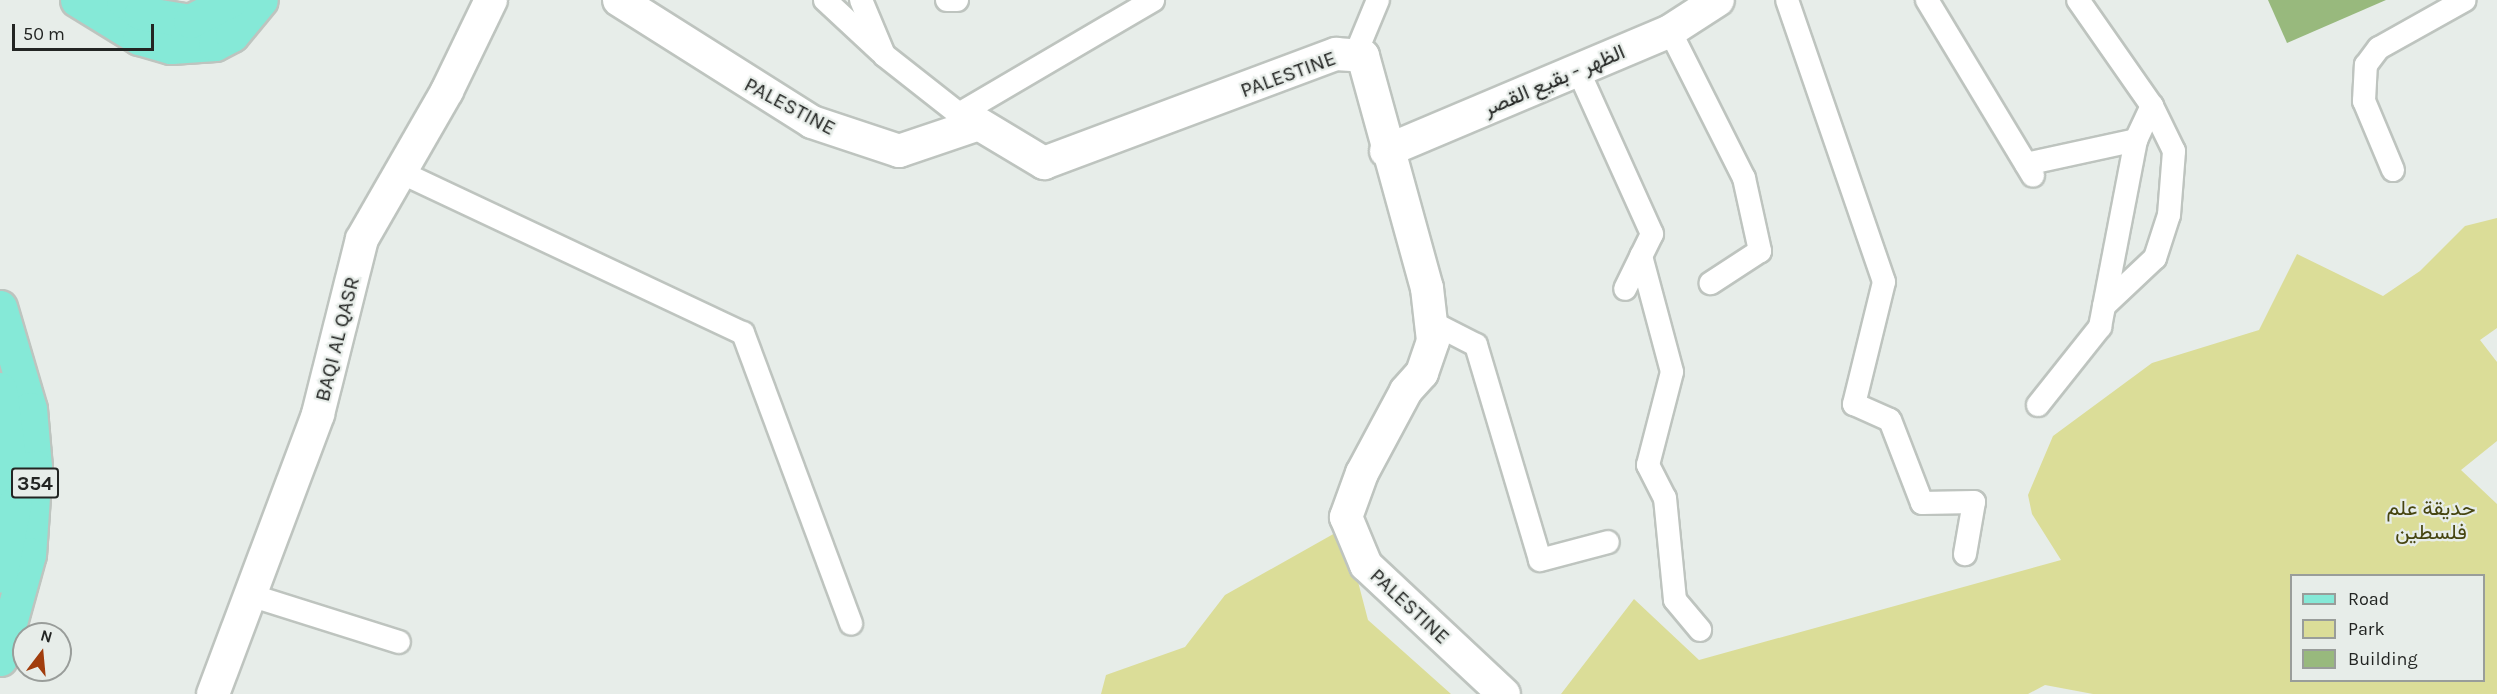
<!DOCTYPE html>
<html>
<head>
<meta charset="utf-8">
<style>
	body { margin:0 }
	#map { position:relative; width:2497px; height:694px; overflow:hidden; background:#e7ede9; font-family:Karla,Vazirmatn,sans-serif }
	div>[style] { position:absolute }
	.green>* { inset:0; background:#dbdd98 }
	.building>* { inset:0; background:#98b97d }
	.roads { filter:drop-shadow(2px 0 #bec4bf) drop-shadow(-2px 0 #bec4bf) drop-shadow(0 2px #bec4bf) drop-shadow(0 -2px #bec4bf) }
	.street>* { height:22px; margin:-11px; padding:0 11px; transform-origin:11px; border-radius:11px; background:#fff }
	.secondary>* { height:32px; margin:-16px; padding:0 16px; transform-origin:16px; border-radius:16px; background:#fff }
	.primary>* { height:33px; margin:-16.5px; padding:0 16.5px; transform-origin:16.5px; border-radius:16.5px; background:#85e9d7 }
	span { translate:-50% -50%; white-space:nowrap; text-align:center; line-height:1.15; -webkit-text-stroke:4.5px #e7ede9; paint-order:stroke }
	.shield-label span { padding:2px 4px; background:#e7ede9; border:2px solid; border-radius:4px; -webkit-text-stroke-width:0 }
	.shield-label { font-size:20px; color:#232523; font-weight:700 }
	.street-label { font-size:21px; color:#232523 }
	.park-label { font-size:21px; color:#464510 }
	.legend { position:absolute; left:2290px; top:574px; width:195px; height:108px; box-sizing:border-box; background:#e7ede9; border:2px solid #999d9a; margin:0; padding:8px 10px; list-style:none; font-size:18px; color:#232523 }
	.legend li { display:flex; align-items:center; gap:12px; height:30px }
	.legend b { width:30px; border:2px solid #999d9a }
	.north { position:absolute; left:12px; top:622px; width:60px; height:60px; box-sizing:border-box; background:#e7ede9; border:2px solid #999d9a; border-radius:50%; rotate:16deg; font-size:16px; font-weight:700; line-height:24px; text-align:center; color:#232523 }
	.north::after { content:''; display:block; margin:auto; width:21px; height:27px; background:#a13d0d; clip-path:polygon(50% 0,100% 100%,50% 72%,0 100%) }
	.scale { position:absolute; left:12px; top:24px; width:142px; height:27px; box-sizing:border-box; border:3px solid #232523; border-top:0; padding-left:8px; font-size:18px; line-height:21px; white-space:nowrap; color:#232523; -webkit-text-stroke:4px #e7ede9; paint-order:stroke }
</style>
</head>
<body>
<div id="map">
	<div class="green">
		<div style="clip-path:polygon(evenodd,2497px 218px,2497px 328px,2480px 340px,2497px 362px,2497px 441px,2461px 470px,2497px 504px,2497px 694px,2093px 694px,2045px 685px,2028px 694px,1561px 694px,1634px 599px,1699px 660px,2061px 560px,2032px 514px,2028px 495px,2053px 436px,2152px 363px,2259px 330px,2297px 254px,2383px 296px,2420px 271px,2465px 226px,2497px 218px,2292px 576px,2484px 576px,2484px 680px,2292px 680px,2292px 576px)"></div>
		<div style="clip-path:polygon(1344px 528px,1368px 620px,1451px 694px,1101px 694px,1106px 675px,1185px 647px,1225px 595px)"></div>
	</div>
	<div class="building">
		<div style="clip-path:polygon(2268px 0,2386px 0,2287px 43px)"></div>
	</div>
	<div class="roads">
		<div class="street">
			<div style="left:825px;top:0;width:76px;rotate:42.9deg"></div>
			<div style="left:861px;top:0;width:60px;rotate:67.3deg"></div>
			<div style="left:884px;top:55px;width:95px;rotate:38.2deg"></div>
			<div style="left:947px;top:0;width:10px"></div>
			<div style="left:1787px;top:0;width:298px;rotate:71deg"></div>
			<div style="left:1884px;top:282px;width:126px;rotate:103.8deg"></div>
			<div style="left:1854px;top:404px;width:39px;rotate:24deg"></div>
			<div style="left:1890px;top:420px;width:89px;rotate:68.9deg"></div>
			<div style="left:1922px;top:503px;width:52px;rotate:-1.1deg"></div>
			<div style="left:1974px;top:502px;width:53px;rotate:99.8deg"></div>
			<div style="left:1927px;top:0;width:205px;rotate:58.9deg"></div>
			<div style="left:1670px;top:31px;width:165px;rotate:63.3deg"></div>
			<div style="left:1744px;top:178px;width:75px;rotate:77.6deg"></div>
			<div style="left:1760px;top:251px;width:59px;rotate:146.9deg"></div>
			<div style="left:1356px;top:53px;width:57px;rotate:-67.5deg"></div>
			<div style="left:1578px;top:70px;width:180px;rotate:65.7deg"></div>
			<div style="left:1652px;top:234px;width:61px;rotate:116.1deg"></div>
			<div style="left:974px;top:124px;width:18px;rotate:-146deg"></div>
			<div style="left:959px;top:114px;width:225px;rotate:-30.4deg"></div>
			<div style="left:2026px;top:164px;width:113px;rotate:-12.3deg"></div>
			<div style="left:2136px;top:140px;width:38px;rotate:-65deg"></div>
			<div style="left:2152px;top:106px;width:129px;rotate:-124.9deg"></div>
			<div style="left:2393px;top:170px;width:75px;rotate:-112.8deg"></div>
			<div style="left:2364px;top:101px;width:36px;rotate:-87deg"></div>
			<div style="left:2366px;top:65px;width:21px;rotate:-53deg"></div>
			<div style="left:2379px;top:48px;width:98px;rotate:-29.2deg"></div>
			<div style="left:398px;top:171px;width:381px;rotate:25.2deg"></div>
			<div style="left:743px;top:333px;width:310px;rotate:69.6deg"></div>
			<div style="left:1641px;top:256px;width:120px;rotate:75deg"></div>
			<div style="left:1672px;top:372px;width:96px;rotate:104.5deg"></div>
			<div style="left:1648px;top:465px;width:37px;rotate:63deg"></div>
			<div style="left:1665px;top:498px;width:102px;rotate:84.4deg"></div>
			<div style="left:1675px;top:600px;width:39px;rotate:50deg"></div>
			<div style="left:2104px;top:306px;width:70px;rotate:-43.3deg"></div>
			<div style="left:2155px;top:258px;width:45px;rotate:-72deg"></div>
			<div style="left:2169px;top:215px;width:64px;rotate:-85.5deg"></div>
			<div style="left:2174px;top:151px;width:50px;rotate:-116.1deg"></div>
			<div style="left:1433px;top:323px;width:48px;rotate:27.1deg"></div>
			<div style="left:1476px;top:345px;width:224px;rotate:73.4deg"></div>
			<div style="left:1540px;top:560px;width:70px;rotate:-14.8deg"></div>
			<div style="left:2038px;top:405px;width:100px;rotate:-51.5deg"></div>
			<div style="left:2100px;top:327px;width:190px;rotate:-79.1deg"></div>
			<div style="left:250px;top:595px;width:156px;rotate:17.5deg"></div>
		</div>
		<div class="secondary">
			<div style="left:619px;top:0;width:228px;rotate:32.3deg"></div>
			<div style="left:812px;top:122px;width:92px;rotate:18.4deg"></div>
			<div style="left:899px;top:151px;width:84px;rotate:-18.6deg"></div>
			<div style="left:979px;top:124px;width:76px;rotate:31deg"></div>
			<div style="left:1044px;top:163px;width:312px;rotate:-20.5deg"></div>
			<div style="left:1336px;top:54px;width:27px;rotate:4deg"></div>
			<div style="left:1363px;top:56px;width:241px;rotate:74.6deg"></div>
			<div style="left:1427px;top:288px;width:53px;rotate:83.5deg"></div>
			<div style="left:1433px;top:341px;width:34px;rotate:109deg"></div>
			<div style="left:1422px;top:373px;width:24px;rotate:132deg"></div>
			<div style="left:1406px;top:391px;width:93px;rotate:118.2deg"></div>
			<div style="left:1362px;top:473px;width:47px;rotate:110deg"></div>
			<div style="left:1346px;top:517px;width:52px;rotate:67.4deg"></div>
			<div style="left:1366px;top:565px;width:189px;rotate:43.1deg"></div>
			<div style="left:1386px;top:151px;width:308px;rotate:-22.9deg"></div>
			<div style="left:1670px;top:31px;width:57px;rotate:-32.9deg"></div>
			<div style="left:213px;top:694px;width:299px;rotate:-69.4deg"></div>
			<div style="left:318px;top:414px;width:180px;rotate:-75.9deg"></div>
			<div style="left:362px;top:239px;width:171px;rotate:-60.1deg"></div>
			<div style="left:447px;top:91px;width:101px;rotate:-64.2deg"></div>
		</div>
		<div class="primary">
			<div style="left:77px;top:0;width:73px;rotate:31.5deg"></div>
			<div style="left:139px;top:38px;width:33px;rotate:16deg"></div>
			<div style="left:171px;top:47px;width:44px;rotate:-3.9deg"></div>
			<div style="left:215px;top:44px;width:19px;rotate:-28deg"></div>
			<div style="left:232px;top:35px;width:45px;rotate:-50.4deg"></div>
			<div style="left:123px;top:0;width:22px;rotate:36deg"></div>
			<div style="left:141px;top:13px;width:50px;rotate:9.3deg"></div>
			<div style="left:190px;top:21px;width:46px;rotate:-27.1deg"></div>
			<div style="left:0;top:307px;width:106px;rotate:73.6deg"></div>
			<div style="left:30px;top:409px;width:58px;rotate:85.1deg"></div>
			<div style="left:35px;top:467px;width:87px;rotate:93.9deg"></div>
			<div style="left:29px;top:554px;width:109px;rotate:105.4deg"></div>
			<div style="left:0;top:389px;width:115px;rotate:82.5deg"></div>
			<div style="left:15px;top:503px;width:74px;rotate:101.8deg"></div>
		</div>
	</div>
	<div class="shield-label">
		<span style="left:35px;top:483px">354</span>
	</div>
	<div class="street-label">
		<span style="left:1288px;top:74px;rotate:-20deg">PALESTINE</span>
		<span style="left:1554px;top:80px;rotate:-23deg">الظهر - بقيع القصر</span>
		<span style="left:790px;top:106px;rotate:28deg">PALESTINE</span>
		<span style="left:337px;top:339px;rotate:-76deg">BAQI AL QASR</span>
		<span style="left:1410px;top:606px;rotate:43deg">PALESTINE</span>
	</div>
	<div class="park-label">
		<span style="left:2431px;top:520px">حديقة علم<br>فلسطين</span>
	</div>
	<ul class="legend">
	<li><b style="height:8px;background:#85e9d7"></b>Road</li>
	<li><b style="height:16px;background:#dbdd98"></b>Park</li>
	<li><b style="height:16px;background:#98b97d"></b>Building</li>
	</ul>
	<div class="north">N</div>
	<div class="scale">50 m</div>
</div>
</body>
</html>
